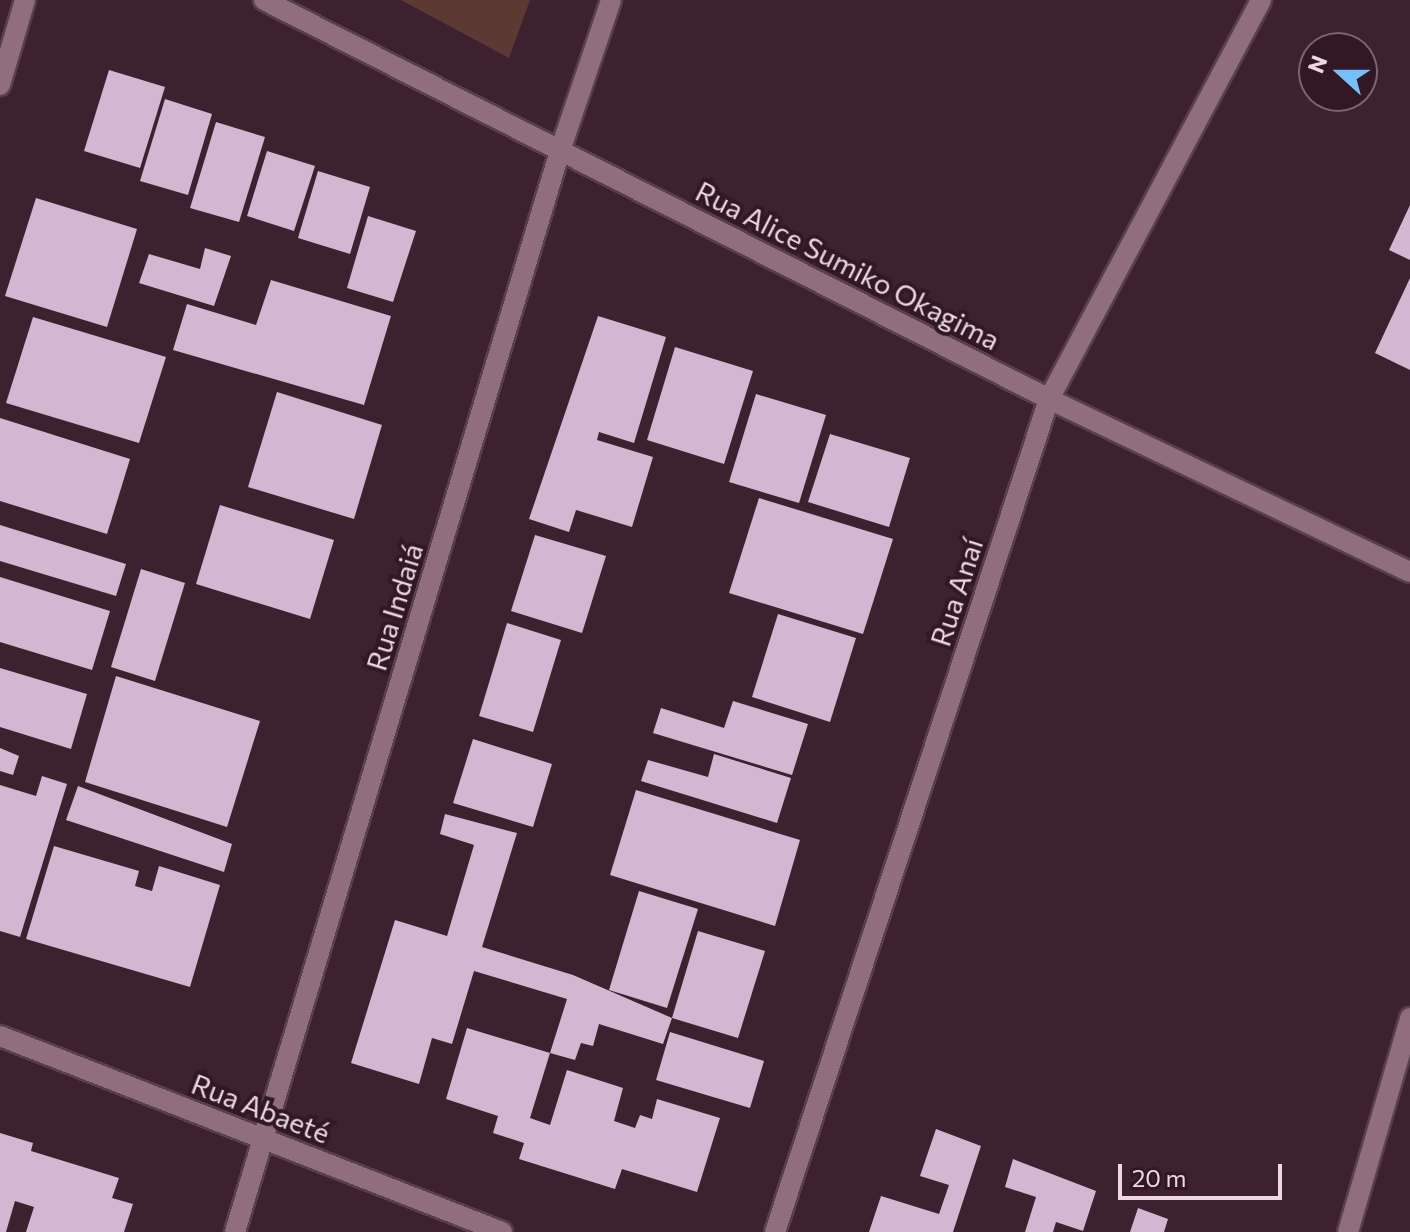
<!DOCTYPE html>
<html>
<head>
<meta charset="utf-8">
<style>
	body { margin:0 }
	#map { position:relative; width:1410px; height:1232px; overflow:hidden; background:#3d212f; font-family:Commissioner,sans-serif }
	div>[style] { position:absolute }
	.green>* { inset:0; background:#5d3933 }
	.building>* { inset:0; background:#d3b7d2 }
	.roads { filter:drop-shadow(2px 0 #573f4c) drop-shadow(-2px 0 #573f4c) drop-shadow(0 2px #573f4c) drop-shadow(0 -2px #573f4c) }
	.minor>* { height:20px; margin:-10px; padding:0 10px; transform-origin:10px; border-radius:10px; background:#906e7e }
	span { translate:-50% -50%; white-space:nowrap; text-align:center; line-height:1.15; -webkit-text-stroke:8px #321725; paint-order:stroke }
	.street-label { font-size:28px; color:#ecd8e1 }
	.north { position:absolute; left:1298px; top:32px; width:80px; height:80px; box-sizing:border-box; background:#321725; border:2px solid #7c6470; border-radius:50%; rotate:291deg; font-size:22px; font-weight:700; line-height:32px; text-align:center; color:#ecd8e1 }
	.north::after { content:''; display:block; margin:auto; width:28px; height:36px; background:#75c0f6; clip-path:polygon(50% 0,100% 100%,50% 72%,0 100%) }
	.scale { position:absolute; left:1118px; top:1164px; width:164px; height:36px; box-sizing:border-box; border:4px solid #ecd8e1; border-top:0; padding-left:10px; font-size:24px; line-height:28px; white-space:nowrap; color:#ecd8e1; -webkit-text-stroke:6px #321725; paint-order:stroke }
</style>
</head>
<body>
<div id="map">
	<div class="green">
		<div style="clip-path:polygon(401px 0,530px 0,509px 58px)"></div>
	</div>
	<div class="building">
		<div style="clip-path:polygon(109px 70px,165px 87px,140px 168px,84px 151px)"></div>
		<div style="clip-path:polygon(165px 99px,212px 114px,188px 195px,140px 181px)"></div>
		<div style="clip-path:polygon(216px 122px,265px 137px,239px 222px,190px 208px)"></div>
		<div style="clip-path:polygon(267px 151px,315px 166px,294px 231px,247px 216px)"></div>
		<div style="clip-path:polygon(318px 171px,370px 187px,350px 254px,298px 238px)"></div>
		<div style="clip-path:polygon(36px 198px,137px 229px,107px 327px,5px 296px)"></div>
		<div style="clip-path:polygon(1410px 205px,1410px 260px,1389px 250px)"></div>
		<div style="clip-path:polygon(368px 216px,416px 231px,393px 302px,347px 288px)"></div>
		<div style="clip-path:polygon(205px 248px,231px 256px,214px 306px,139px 283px,149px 254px,200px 269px)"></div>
		<div style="clip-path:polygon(1410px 278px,1410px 370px,1375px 353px)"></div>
		<div style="clip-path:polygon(271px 280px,391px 316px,364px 405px,173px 350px,187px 304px,256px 325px)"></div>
		<div style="clip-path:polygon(598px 316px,666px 337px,634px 443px,599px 432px,597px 440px,653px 457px,632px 527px,576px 510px,569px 532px,529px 519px)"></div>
		<div style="clip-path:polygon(33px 317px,166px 357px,139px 443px,6px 403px)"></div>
		<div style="clip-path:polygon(675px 347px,753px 371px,724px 464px,647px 440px)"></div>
		<div style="clip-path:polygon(277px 392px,382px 425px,354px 519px,248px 487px)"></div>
		<div style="clip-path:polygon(756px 394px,826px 415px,799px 503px,729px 482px)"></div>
		<div style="clip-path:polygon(0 418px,130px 459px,107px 534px,0 501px)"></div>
		<div style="clip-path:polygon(830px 434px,910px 458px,889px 527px,808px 502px)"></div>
		<div style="clip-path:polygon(759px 498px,893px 539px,863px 634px,729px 593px)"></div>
		<div style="clip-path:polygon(220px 505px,334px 540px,310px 619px,196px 584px)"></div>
		<div style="clip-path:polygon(0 525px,126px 564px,116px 596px,0 561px)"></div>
		<div style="clip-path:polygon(535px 535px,606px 556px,582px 633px,511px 611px)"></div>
		<div style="clip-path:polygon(141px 569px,185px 583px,155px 681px,111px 667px)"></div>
		<div style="clip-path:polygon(0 577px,110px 611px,92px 670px,0 642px)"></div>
		<div style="clip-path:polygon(778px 614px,856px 638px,830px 722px,752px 697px)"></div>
		<div style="clip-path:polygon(507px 623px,561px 640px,533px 732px,479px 716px)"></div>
		<div style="clip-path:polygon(0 668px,87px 694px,71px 749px,0 727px)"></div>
		<div style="clip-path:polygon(116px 676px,260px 721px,227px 827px,85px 782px)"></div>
		<div style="clip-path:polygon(733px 701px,808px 724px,792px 775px,653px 733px,661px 708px,724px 728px)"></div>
		<div style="clip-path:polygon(473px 739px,552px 764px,533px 827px,453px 803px)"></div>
		<div style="clip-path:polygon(0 748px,19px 756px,13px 775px,0 771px)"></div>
		<div style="clip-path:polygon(714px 754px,791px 778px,777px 823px,641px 781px,648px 760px,708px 777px)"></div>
		<div style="clip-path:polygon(42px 776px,67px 784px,20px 937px,0 931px,0 785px,36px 796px)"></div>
		<div style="clip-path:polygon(78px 786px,232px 844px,224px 872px,66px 820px)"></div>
		<div style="clip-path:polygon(636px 790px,800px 840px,775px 926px,610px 875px)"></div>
		<div style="clip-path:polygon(445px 814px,517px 833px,482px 947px,573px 975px,672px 1018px,663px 1044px,599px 1024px,593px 1046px,581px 1043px,575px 1060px,550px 1053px,567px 999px,474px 971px,452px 1044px,432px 1038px,419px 1084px,351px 1063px,395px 920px,447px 936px,474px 845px,440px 834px)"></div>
		<div style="clip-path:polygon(54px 846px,139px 871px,135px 886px,152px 891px,159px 866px,220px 885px,190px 987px,26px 939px)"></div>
		<div style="clip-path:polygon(639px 891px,698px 909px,667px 1008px,609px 990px)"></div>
		<div style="clip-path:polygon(698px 931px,765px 951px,738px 1038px,672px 1018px)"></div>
		<div style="clip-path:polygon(467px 1028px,550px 1053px,530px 1118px,550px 1125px,567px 1070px,623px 1088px,614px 1121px,635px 1128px,640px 1115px,652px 1119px,657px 1099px,720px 1118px,697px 1192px,622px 1169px,615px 1189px,519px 1159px,524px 1143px,493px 1133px,498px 1116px,446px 1099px)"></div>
		<div style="clip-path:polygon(670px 1032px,764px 1061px,750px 1108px,656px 1080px)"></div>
		<div style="clip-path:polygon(936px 1129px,981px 1146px,953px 1232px,869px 1232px,881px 1196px,939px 1214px,949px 1185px,920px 1176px)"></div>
		<div style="clip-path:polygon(0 1133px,33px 1143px,31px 1151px,119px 1178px,112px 1198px,133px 1204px,124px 1232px,26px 1232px,34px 1207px,15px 1201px,6px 1232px,0 1232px)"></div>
		<div style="clip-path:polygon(1013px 1159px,1096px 1191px,1083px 1231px,1056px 1222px,1053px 1232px,1025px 1232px,1036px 1197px,1005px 1187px)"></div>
		<div style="clip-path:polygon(1138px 1208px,1168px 1219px,1164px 1232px,1130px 1232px)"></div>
	</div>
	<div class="roads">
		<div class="minor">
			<div style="left:264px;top:0;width:881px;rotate:26.94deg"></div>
			<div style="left:1049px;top:399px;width:400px;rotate:25.6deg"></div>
			<div style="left:0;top:85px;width:89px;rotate:-73.6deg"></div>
			<div style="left:0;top:1036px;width:539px;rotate:21.33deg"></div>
			<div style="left:235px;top:1232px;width:1129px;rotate:-73.27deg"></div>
			<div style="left:560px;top:151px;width:159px;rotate:-71.3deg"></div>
			<div style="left:775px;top:1232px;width:877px;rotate:-71.79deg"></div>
			<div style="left:1049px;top:399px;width:452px;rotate:-62deg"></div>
			<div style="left:1348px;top:1232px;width:223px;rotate:-73.8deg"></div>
		</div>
	</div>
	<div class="street-label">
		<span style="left:848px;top:265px;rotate:27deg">Rua Alice Sumiko Okagima</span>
		<span style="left:956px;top:592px;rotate:-72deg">Rua Anaí</span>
		<span style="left:394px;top:607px;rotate:-73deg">Rua Indaiá</span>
		<span style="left:261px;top:1108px;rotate:21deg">Rua Abaeté</span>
	</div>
	<div class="north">N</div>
	<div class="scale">20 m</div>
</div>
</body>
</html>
